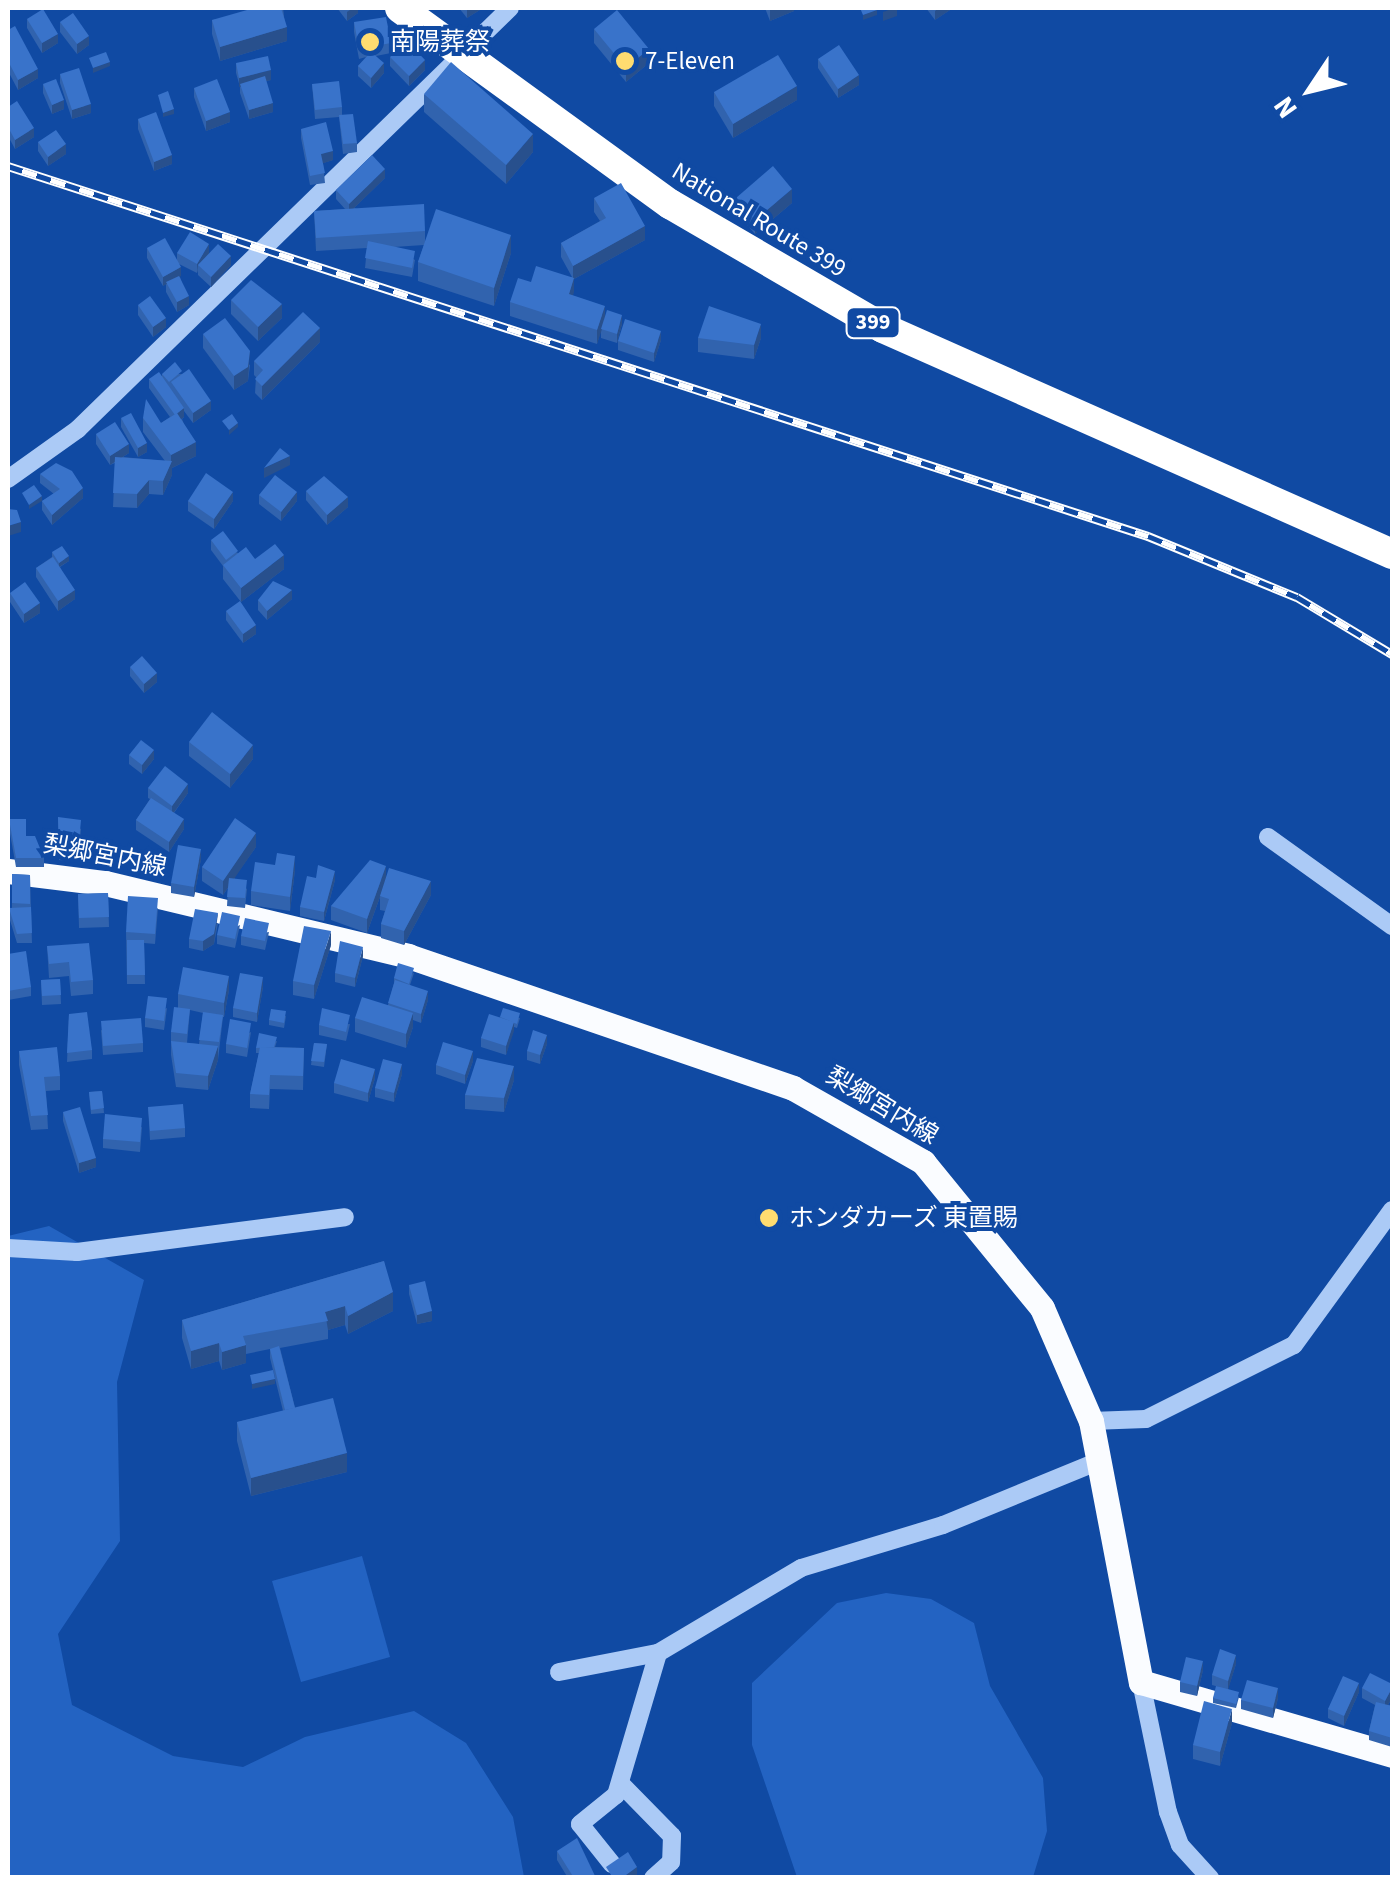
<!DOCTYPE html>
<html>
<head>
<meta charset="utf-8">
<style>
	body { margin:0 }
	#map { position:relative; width:1400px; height:1885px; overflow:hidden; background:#104aa3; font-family:"Source Sans 3","Noto Sans JP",sans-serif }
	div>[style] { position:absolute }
	.green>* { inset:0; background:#2363c2 }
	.minor>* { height:18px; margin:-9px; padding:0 9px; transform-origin:9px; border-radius:9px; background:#abcaf6 }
	.major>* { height:25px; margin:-12.5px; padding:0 12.5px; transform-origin:12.5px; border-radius:12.5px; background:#fafcff }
	.highway>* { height:30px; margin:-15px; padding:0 15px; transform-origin:15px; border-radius:15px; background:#fff }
	.rail>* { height:9px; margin-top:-4.5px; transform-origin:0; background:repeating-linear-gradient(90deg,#104aa3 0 15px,#fff 0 30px); box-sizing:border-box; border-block:2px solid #fff }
	.wall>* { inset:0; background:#3163ae }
	.shaded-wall>* { inset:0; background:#28508d }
	.building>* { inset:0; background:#3973ca }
	.dots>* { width:28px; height:28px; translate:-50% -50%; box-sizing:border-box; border:5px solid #104aa3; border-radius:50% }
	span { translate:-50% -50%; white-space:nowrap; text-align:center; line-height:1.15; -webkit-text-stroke:8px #104aa3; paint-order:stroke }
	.shield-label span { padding:2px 8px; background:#104aa3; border:2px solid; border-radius:8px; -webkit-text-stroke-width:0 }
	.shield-label { font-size:22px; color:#fff; font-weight:700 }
	.poi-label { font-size:25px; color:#fff }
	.left { translate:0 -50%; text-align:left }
	.street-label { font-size:25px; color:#fff }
	.frame { position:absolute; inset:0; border:10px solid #fff; pointer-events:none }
	.north { position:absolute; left:1260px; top:40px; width:100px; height:100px; -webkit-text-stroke:8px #104aa3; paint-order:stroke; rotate:235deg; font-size:28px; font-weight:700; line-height:40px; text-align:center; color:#fff }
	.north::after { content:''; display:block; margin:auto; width:35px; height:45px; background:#fff; clip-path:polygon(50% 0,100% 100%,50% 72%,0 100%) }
</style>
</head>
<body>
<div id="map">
	<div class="green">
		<div style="clip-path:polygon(49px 1226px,144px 1280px,117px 1382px,120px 1541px,58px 1634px,72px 1705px,173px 1756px,243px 1767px,305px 1737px,414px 1711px,466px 1743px,513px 1817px,524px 1877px,8px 1877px,8px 1236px)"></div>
		<div style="clip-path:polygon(362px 1556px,390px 1657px,301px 1682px,272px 1581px)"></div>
		<div style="clip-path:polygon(886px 1593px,931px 1599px,974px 1623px,990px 1686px,1043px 1778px,1047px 1831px,1033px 1877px,797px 1877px,752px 1745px,752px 1683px,837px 1603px)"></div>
	</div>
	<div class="minor">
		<div style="left:8px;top:479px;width:86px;rotate:-35.5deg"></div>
		<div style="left:78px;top:429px;width:603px;rotate:-44.26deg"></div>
		<div style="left:1268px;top:837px;width:153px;rotate:35.7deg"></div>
		<div style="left:8px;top:1248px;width:69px;rotate:3.3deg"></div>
		<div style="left:77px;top:1252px;width:270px;rotate:-7.4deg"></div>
		<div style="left:1091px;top:1421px;width:55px;rotate:-2.1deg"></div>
		<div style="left:1146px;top:1419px;width:165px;rotate:-26.6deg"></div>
		<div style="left:1294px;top:1345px;width:167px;rotate:-54deg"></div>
		<div style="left:559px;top:1672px;width:101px;rotate:-10.9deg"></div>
		<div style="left:658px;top:1653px;width:166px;rotate:-30.7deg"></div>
		<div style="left:801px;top:1568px;width:148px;rotate:-16.8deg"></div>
		<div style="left:943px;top:1525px;width:169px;rotate:-22.3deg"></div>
		<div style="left:1141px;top:1682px;width:133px;rotate:78.3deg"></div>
		<div style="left:1168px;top:1812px;width:35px;rotate:70deg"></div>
		<div style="left:1180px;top:1845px;width:45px;rotate:47.7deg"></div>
		<div style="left:621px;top:1784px;width:73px;rotate:45.6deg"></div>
		<div style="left:672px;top:1836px;width:26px;rotate:92deg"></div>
		<div style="left:671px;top:1862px;width:24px;rotate:138deg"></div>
		<div style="left:612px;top:1864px;width:51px;rotate:-128.7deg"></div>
		<div style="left:580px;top:1824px;width:46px;rotate:-38.9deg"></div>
		<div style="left:616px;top:1795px;width:148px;rotate:-73.5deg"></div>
	</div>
	<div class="major">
		<div style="left:8px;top:871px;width:98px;rotate:7.1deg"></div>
		<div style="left:105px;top:883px;width:312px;rotate:13.5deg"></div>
		<div style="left:408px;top:956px;width:407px;rotate:18.9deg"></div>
		<div style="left:793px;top:1088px;width:150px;rotate:29.6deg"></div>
		<div style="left:923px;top:1162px;width:188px;rotate:50.8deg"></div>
		<div style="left:1042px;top:1308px;width:123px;rotate:66.6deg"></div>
		<div style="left:1091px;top:1421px;width:266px;rotate:79.2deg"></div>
		<div style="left:1141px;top:1682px;width:261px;rotate:16.2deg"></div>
	</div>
	<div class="highway">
		<div style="left:400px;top:8px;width:334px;rotate:36deg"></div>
		<div style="left:670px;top:204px;width:246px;rotate:30.2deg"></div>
		<div style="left:883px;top:328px;width:557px;rotate:23.94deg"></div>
	</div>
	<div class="rail">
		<div style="left:8px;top:166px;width:1199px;rotate:17.98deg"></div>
		<div style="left:1148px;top:536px;width:161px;rotate:22.3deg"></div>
		<div style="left:1297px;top:597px;width:111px;rotate:31deg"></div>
	</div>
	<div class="wall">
		<div style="clip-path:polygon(283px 8px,287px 41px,220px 61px,212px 34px,212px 20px)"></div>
		<div style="clip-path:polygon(337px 8px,358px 8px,358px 13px,347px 21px)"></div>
		<div style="clip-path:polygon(459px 8px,483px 8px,467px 18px)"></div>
		<div style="clip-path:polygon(765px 8px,794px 8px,794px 11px,770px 21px)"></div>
		<div style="clip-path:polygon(926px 8px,953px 8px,935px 20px)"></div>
		<div style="clip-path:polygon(27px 19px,58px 43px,42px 53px,27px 28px)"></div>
		<div style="clip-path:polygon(60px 22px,89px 45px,77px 54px,60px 32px)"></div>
		<div style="clip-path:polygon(354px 22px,391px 43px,391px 53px,376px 56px,384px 73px,371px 88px,358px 76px,358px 66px,366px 57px,359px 59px,354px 32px)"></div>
		<div style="clip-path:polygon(594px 29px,649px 63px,626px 82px,594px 43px)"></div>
		<div style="clip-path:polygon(8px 30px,38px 78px,18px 90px,8px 71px)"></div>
		<div style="clip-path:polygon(390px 57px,425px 70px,409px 86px,390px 66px)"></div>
		<div style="clip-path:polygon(818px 59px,859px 85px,838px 98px,818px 68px)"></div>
		<div style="clip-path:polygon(236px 63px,271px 80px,266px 81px,273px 112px,249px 119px,240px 93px,240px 87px,236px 73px)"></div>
		<div style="clip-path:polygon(60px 74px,91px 113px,72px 119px,60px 83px)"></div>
		<div style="clip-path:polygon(43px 84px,64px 109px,52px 114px,43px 93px)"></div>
		<div style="clip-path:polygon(312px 84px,342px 107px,342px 115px,357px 143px,357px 152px,343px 154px,339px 117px,315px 119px)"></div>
		<div style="clip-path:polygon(194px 88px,230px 122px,206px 131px,194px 97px)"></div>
		<div style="clip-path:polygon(714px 92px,797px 100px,733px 138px,714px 106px)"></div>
		<div style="clip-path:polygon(424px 94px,533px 152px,506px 184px,424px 112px)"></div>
		<div style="clip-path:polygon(8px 107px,34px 137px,15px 149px,8px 136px)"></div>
		<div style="clip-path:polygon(138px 119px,172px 164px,154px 171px,138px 129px)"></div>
		<div style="clip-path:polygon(301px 129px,333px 160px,323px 163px,325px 183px,310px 185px,301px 138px)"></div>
		<div style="clip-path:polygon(38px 142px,66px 154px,48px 166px,38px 151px)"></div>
		<div style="clip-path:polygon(385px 178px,354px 208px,425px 231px,425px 241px,511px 253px,494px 306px,418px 281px,418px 262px,424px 245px,394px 247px,415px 260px,412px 277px,365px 268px,367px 248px,316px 251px,314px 211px,345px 209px,336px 199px,336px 190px)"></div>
		<div style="clip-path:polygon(594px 198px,645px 240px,574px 279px,573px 296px,605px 317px,622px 324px,617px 343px,601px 338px,601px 330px,597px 344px,510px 316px,510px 302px,531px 282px,572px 277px,561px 257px,561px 243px,600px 221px,594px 212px)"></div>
		<div style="clip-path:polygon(736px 198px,792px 203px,755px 234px,736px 212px)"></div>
		<div style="clip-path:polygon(147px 248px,177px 260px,177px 253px,209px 254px,231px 265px,211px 287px,198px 275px,198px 270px,197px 273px,179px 264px,180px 277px,189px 305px,177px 312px,166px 292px,166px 284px,163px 286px,147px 258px)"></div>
		<div style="clip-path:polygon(231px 300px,282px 318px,258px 341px,231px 314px)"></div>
		<div style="clip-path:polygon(138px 305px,166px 327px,153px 337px,138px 315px)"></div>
		<div style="clip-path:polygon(203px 334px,250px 365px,248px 381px,234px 390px,203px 348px)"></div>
		<div style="clip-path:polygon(698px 338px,761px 338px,754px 359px,698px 352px)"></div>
		<div style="clip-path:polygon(661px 340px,654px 362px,618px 350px,618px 341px)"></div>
		<div style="clip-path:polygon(320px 342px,262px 400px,255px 393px,256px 377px,254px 375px,254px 361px)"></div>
		<div style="clip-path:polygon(162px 374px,182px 374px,211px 410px,193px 423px,184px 411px,184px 417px,182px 419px,196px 456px,172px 468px,172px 475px,163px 495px,149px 494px,137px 508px,113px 507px,115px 463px,110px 465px,96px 444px,96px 434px,129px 453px,123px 457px,165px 461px,143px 432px,143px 418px,161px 423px,170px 417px,149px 388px,149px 379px,162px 376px)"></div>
		<div style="clip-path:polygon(121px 418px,147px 452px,138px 457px,121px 427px)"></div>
		<div style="clip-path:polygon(40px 474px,83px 498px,52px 525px,42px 510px,42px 501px,54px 494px,40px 483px)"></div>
		<div style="clip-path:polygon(306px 491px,348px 507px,327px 525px,306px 500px)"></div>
		<div style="clip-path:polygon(259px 495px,297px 501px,281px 521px,259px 504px)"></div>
		<div style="clip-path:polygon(188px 501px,233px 501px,214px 529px,188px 511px)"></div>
		<div style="clip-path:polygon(211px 540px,238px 553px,284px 569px,241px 602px,223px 579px,223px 566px,211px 550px)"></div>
		<div style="clip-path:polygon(52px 552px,69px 561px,60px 567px,75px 599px,58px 611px,36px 577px,36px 568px,52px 557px)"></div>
		<div style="clip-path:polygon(10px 593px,40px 613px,24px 623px,10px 602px)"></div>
		<div style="clip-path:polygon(292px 599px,267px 620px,258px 610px,258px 600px)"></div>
		<div style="clip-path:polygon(226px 611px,256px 634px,243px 643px,226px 620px)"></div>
		<div style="clip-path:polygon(130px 667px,157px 682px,144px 693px,130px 676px)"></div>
		<div style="clip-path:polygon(189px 742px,253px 759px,230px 788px,189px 756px)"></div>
		<div style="clip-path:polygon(129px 755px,154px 759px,142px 774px,129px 764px)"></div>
		<div style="clip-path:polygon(148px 788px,188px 793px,174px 813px,184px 829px,169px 852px,136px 830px,136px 820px,150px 799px,148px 798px)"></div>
		<div style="clip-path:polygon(58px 817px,81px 829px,78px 862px,59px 860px)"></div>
		<div style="clip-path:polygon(9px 819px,44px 858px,44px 867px,16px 867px,9px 828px)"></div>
		<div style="clip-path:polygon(256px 847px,234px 878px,247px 889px,245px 908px,227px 906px,228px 888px,223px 895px,202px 881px,202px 867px)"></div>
		<div style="clip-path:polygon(201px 859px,194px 897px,171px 893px,171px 883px)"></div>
		<div style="clip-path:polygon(295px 870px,290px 911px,251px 905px,251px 891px)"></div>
		<div style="clip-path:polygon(12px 874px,30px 875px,32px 943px,17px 943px,9px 917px,9px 908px,12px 908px)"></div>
		<div style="clip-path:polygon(386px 877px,431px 895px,404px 945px,381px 938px,381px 924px,385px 911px,380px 910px,380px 897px,367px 933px,331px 920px,331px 906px)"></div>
		<div style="clip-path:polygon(316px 878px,335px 880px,324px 921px,300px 916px,300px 907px)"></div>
		<div style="clip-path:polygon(108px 893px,109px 927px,79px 928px,78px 894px)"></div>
		<div style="clip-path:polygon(158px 908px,155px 944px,144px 943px,145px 984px,127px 984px,126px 932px)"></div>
		<div style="clip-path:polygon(218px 923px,214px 944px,203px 951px,189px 948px,189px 939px)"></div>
		<div style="clip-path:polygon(240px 925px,235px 948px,217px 944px,217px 935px)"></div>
		<div style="clip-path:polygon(269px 932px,265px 950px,241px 945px,241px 936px)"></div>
		<div style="clip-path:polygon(331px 945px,314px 999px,293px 995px,293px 981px)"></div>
		<div style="clip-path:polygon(47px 946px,93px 980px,93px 994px,71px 996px,69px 976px,49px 978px)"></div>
		<div style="clip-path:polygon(8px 954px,31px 987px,31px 996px,8px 1000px)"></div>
		<div style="clip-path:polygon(363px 956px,355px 987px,335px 982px,335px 973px)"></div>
		<div style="clip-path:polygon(414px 973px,410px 985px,428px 1000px,421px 1023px,413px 1020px,413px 1027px,406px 1048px,355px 1032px,355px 1018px,388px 1005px,394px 983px,394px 978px)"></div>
		<div style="clip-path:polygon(60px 979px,61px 1004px,42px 1005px,41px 980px)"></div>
		<div style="clip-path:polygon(263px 987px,257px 1022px,233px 1017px,233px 1008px)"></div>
		<div style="clip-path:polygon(evenodd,229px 990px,224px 1017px,223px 1017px,218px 1060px,208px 1090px,176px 1087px,171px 1055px,171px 1032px,178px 1008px,178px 994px,229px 990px,190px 1010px,203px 1013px,199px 1044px,187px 1043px,190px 1010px)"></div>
		<div style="clip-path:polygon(167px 1008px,164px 1030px,145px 1027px,145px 1018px)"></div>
		<div style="clip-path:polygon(69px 1014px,92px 1050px,92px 1059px,67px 1062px)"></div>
		<div style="clip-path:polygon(286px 1016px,284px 1028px,269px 1025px,269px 1020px)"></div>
		<div style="clip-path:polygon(500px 1017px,520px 1018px,517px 1028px,514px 1027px,506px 1055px,481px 1047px,481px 1038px)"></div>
		<div style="clip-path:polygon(350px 1024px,346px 1041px,319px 1035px,319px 1025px)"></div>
		<div style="clip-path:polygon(101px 1030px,143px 1043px,143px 1052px,103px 1055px)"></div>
		<div style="clip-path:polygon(251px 1032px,247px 1057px,226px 1053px,226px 1044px)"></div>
		<div style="clip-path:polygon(277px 1041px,275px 1047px,304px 1048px,303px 1090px,270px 1089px,269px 1109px,250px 1108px,250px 1094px,259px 1053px,256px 1053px,256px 1048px)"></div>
		<div style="clip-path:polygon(314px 1043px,327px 1044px,324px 1067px,311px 1065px)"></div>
		<div style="clip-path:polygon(547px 1044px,540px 1064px,527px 1060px,527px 1051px)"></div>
		<div style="clip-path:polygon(19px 1051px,60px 1076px,60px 1090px,46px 1091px,48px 1129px,31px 1130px,19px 1065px)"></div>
		<div style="clip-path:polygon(473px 1061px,465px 1084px,436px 1074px,436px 1065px)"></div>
		<div style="clip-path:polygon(402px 1074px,394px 1102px,375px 1097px,375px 1088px)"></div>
		<div style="clip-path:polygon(375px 1078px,368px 1102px,334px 1093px,334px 1083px)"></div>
		<div style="clip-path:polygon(514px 1080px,504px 1112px,465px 1109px,465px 1095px)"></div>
		<div style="clip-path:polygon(102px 1091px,104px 1113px,91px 1114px,89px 1092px)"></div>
		<div style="clip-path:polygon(148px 1107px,185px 1128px,185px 1137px,150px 1140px)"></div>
		<div style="clip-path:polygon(63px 1112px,96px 1167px,79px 1173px,63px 1121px)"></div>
		<div style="clip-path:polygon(142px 1127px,140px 1152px,103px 1148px,103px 1139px)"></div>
		<div style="clip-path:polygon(384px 1261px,393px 1311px,348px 1334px,345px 1325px,328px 1330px,328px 1339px,280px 1348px,295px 1408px,347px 1472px,251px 1496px,237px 1441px,237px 1422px,283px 1411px,270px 1358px,270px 1349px,246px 1354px,246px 1363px,222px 1370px,219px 1361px,191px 1369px,182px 1338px,182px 1320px)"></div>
		<div style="clip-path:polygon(409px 1285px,432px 1321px,417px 1324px,409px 1294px)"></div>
		<div style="clip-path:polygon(1236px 1664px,1228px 1689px,1239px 1697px,1236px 1708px,1213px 1703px,1213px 1698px,1219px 1687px,1212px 1685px,1212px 1675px)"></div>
		<div style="clip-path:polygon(1203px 1670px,1197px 1696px,1180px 1692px,1180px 1682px)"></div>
		<div style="clip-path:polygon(1392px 1684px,1392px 1698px,1388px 1705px,1392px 1706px,1392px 1747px,1369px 1740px,1369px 1731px,1375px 1705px,1362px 1698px,1362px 1688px)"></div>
		<div style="clip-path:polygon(1359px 1692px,1344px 1726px,1328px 1718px,1328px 1709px)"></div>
		<div style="clip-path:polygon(1278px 1698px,1273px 1718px,1241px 1709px,1241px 1700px)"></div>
		<div style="clip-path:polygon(1232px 1723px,1220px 1766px,1193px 1759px,1193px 1745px)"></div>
		<div style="clip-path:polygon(557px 1851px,596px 1878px,568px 1878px,557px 1860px)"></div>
	</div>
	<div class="shaded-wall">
		<div style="clip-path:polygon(353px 8px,358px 8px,358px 13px,347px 21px,347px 12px)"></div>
		<div style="clip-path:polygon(469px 8px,483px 8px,467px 18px,467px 9px)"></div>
		<div style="clip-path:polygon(770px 8px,794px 8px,794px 11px,770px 21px)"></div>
		<div style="clip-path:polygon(894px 8px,897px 8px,897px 16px,883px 21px,883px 12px)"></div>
		<div style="clip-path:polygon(939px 8px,953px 8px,935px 20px,935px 11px)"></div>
		<div style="clip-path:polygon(877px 10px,877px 15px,863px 20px,863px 15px)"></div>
		<div style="clip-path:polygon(287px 27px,287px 41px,220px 61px,220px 47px)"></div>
		<div style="clip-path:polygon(58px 34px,58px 43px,42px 53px,42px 43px)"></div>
		<div style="clip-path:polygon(89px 36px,89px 45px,77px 54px,77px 44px)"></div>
		<div style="clip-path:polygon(649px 49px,649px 63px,626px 82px,626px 68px)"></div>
		<div style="clip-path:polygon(425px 60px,425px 70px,409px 86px,409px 76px)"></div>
		<div style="clip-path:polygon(110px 62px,110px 66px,93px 73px,93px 68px)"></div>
		<div style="clip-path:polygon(384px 63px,384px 73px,371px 88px,371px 78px)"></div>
		<div style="clip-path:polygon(38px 69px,38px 78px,18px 90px,18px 80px)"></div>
		<div style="clip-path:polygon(271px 70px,271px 80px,239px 87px,239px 78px)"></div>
		<div style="clip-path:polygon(859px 75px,859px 85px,838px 98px,838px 89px)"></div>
		<div style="clip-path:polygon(797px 86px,797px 100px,733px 138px,733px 124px)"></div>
		<div style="clip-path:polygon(64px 100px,64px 109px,52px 114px,52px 105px)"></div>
		<div style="clip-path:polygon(273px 103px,273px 112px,249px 119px,249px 110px)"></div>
		<div style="clip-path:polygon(91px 104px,91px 113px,72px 119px,72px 110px)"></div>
		<div style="clip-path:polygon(174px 109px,174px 114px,163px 117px,163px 113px)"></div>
		<div style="clip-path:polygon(230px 112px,230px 122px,206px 131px,206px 121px)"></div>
		<div style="clip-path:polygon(34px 128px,34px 137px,15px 149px,15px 140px)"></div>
		<div style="clip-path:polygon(533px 134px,533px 152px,506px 184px,506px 165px)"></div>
		<div style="clip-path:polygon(66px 144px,66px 154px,48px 166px,48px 157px)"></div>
		<div style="clip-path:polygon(333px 151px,333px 160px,321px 164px,321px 154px)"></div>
		<div style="clip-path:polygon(172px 155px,172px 164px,154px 171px,154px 162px)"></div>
		<div style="clip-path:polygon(385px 169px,385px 178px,349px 213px,349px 204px)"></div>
		<div style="clip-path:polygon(792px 189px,792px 203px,755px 234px,755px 220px)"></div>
		<div style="clip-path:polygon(645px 226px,645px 240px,574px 279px,574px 292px,569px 308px,569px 294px,573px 280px,573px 266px)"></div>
		<div style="clip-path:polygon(511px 235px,511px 253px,494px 306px,494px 288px)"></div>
		<div style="clip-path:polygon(209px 244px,209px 254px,198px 265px,197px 273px,197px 264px)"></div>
		<div style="clip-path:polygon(231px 256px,231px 265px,211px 287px,211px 277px)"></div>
		<div style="clip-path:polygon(181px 267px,181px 276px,163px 286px,163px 277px)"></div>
		<div style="clip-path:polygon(189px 296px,189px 305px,177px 312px,177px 302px)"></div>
		<div style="clip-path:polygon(282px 304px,282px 318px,258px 341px,258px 327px)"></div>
		<div style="clip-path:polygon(605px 306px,605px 320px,597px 344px,597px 330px)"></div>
		<div style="clip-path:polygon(622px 315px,622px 324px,617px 343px,617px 334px)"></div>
		<div style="clip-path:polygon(166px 318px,166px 327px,153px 337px,153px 327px)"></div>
		<div style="clip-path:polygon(761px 324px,761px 338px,754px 359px,754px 345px)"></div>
		<div style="clip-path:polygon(320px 328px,320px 342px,262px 400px,262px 386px)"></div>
		<div style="clip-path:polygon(661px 331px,661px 340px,654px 362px,654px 353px)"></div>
		<div style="clip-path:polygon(250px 351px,248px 381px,234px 390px,234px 376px)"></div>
		<div style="clip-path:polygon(211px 401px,211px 410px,193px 423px,193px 413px)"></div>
		<div style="clip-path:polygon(184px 408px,184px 417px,175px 424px,175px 415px)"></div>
		<div style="clip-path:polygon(238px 423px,238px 427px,229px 435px,229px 430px)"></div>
		<div style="clip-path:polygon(196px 442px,196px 456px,172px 468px,172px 475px,163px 495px,163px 481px,171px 463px,171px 455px)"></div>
		<div style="clip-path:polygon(147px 443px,147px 452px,138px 457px,138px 448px)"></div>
		<div style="clip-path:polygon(129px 444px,129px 453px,110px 465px,110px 456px)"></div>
		<div style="clip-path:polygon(290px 456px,290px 465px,264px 478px,264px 468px)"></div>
		<div style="clip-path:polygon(149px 480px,149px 494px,137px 508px,137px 494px)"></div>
		<div style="clip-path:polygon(83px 488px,83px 498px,52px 525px,52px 515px)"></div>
		<div style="clip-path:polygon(233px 492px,233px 501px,214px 529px,214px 519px)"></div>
		<div style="clip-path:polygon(297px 492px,297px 501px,281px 521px,281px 512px)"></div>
		<div style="clip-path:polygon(42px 496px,42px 501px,29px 509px,29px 505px)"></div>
		<div style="clip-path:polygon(348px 497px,348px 507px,327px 525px,327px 515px)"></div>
		<div style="clip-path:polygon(21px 522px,21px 532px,8px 536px,8px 526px)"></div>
		<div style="clip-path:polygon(284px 555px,284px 569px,241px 602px,241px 588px)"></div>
		<div style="clip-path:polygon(69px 556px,69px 561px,59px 567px,59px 563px)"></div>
		<div style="clip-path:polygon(75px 590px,75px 599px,58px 611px,58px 601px)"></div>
		<div style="clip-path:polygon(292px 590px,292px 599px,267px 620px,267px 611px)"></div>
		<div style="clip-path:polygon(40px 603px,40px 613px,24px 623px,24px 614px)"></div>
		<div style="clip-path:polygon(256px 625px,256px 634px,243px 643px,243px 634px)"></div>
		<div style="clip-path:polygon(157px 673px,157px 682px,144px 693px,144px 684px)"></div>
		<div style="clip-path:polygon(253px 745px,253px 759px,230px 788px,230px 774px)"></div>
		<div style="clip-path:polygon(154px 750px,154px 759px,142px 774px,142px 765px)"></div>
		<div style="clip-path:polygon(188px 784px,188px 793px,172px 815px,172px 806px)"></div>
		<div style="clip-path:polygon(184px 819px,184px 829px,169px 852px,169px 842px)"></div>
		<div style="clip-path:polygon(256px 833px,256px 847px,223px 895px,223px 881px)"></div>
		<div style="clip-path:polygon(201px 849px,201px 859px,194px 897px,194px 887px)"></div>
		<div style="clip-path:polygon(295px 856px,295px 870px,290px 911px,290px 897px)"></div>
		<div style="clip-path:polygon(386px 866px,386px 880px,367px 933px,367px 919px)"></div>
		<div style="clip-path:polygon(335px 871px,335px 880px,324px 921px,324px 912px)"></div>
		<div style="clip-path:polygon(431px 881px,431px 895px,404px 945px,404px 931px)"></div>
		<div style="clip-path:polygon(218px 913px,214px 944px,203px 951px,203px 941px)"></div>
		<div style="clip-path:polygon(331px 931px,331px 945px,314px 999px,314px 985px)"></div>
		<div style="clip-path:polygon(363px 947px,363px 956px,355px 987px,355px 978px)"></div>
		<div style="clip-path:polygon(229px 976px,229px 990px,224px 1017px,224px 1003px)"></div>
		<div style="clip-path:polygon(263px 977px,263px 987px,257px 1022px,257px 1013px)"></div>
		<div style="clip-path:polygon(428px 991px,428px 1000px,421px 1023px,421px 1014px)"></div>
		<div style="clip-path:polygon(413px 1013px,413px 1027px,406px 1048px,406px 1034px)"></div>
		<div style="clip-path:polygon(514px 1022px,514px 1031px,506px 1055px,506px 1046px)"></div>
		<div style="clip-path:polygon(547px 1035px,547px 1044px,540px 1064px,540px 1055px)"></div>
		<div style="clip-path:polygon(218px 1046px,218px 1060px,208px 1090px,208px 1076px)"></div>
		<div style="clip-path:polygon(473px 1051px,473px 1061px,465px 1084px,465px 1075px)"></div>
		<div style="clip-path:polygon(402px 1064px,402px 1074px,394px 1102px,394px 1093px)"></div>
		<div style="clip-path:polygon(514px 1066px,514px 1080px,504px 1112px,504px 1098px)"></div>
		<div style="clip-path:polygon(375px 1069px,375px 1078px,368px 1102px,368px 1093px)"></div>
		<div style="clip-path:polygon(96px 1158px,96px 1167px,79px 1173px,79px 1163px)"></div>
		<div style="clip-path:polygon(393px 1292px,393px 1311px,348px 1334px,348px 1316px)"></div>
		<div style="clip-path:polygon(345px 1306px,345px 1325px,328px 1330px,325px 1312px)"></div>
		<div style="clip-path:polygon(432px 1311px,432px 1321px,417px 1324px,417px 1315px)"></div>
		<div style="clip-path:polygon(219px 1343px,219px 1361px,191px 1369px,191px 1351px)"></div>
		<div style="clip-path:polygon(246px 1345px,246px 1363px,222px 1370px,222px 1352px)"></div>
		<div style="clip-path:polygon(275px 1379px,275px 1384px,252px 1389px,252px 1384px)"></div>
		<div style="clip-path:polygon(347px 1453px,347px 1472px,251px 1496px,251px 1478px)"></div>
		<div style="clip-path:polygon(1236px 1655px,1236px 1664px,1228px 1690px,1228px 1681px)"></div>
		<div style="clip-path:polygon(1203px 1661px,1203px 1670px,1197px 1696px,1197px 1686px)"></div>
		<div style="clip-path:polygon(1359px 1683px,1359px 1692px,1344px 1726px,1344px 1716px)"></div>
		<div style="clip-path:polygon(1278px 1688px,1278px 1698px,1273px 1718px,1273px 1708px)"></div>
		<div style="clip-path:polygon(1392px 1688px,1392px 1698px,1385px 1710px,1385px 1701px)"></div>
		<div style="clip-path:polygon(1232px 1709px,1232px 1723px,1220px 1766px,1220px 1752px)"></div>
		<div style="clip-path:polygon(637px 1867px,637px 1876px,636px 1878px,622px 1878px)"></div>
	</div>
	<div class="building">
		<div style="clip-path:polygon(254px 8px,281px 8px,287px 27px,220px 47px,212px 20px)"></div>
		<div style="clip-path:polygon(860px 8px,876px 8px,877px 10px,863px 15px)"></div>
		<div style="clip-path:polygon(43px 9px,58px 34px,42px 43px,27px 19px)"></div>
		<div style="clip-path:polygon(617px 10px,649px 49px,626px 68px,594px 29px)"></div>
		<div style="clip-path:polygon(73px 13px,89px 36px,77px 44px,60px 22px)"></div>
		<div style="clip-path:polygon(386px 17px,391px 43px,359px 49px,354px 22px)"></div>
		<div style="clip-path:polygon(15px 26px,38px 69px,18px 80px,8px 61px,8px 30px)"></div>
		<div style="clip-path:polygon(407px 41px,425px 60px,409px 76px,390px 57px)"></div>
		<div style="clip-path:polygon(839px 45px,859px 75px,838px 89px,818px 59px)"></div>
		<div style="clip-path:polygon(106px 52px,110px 62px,93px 68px,89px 58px)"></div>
		<div style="clip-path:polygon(371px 52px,384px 63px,371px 78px,358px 66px)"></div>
		<div style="clip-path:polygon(778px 55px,797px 86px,733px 124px,714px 92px)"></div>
		<div style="clip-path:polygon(268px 56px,271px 70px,239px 78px,236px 63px)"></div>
		<div style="clip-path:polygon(451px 62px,533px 134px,506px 165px,424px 94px)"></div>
		<div style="clip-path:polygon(79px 68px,91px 104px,72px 110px,60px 74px)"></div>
		<div style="clip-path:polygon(265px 76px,273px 103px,249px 110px,240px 84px)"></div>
		<div style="clip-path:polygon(56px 79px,64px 100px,52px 105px,43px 84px)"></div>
		<div style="clip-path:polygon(217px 79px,230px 112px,206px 121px,194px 88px)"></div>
		<div style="clip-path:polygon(339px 81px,342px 107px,315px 110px,312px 84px)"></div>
		<div style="clip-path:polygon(168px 91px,174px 109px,163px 113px,158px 95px)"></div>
		<div style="clip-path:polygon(17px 101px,34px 128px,15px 140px,8px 127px,8px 107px)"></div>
		<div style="clip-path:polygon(156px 112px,172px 155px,154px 162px,138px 119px)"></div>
		<div style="clip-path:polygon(353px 114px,357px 143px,343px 144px,339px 115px)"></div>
		<div style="clip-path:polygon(326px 122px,333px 151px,321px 154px,325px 173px,310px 176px,301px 129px)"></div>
		<div style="clip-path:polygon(56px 130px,66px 144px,48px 157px,38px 142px)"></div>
		<div style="clip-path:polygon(372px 155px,385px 169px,349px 204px,336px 190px)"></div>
		<div style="clip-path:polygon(773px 166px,792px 189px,755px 220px,736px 198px)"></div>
		<div style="clip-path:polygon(621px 183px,645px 226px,573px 266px,561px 243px,606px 218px,594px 198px)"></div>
		<div style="clip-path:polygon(424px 204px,425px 231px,316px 238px,314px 211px)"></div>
		<div style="clip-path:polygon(436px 209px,511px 235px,494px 288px,418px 262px)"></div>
		<div style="clip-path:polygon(190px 232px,209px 244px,197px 264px,177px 253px)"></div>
		<div style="clip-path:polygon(165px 238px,181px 267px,163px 277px,147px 248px)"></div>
		<div style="clip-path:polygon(368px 241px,415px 251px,412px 268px,365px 258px)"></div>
		<div style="clip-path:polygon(218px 244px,231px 256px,211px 277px,198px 265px)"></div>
		<div style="clip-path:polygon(536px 266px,574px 278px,569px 294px,605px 306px,597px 330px,510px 302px,518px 278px,531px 282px)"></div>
		<div style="clip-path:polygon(179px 276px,189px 296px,177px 302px,166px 282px)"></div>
		<div style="clip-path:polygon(251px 280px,282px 304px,258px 327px,231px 300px)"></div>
		<div style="clip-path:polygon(150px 296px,166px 318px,153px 327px,138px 305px)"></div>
		<div style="clip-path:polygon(709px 306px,761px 324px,754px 345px,698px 338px)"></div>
		<div style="clip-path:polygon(607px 310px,622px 315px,617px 334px,601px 329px)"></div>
		<div style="clip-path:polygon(303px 312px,320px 328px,262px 386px,255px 379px,263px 370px,254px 361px)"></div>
		<div style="clip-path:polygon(225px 318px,250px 351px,248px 367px,234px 376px,203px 334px)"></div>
		<div style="clip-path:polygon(625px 319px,661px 331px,654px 353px,618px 341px)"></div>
		<div style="clip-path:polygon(175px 362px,182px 371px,169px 382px,162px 374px)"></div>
		<div style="clip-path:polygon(189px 369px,211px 401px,193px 413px,171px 382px)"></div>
		<div style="clip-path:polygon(159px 372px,184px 408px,175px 415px,149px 379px)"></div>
		<div style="clip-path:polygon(146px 399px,161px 423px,177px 413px,196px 442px,171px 455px,143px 418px)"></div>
		<div style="clip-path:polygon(131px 413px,147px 443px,138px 448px,121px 418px)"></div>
		<div style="clip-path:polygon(232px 414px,238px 423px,229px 430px,222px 421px)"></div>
		<div style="clip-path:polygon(115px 422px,129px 444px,110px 456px,96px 434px)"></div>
		<div style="clip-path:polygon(280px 448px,290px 456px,264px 468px)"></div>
		<div style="clip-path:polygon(115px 457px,172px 461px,163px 481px,149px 480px,137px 494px,113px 493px)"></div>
		<div style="clip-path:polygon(56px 463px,72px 471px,83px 488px,52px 515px,42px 501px,60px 489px,40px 474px)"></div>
		<div style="clip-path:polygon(206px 473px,233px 492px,214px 519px,188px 501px)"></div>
		<div style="clip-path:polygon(275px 475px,297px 492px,281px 512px,259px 495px)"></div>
		<div style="clip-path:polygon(324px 476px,348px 497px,327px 515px,306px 491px)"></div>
		<div style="clip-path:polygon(34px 485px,42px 496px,29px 505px,22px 493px)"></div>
		<div style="clip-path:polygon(8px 509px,17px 510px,21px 522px,8px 526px)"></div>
		<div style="clip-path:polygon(223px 531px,238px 551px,226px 560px,211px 540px)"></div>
		<div style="clip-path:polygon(275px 544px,284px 555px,241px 588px,223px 565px,246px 547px,255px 559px)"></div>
		<div style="clip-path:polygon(62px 546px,69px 556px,59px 563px,52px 552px)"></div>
		<div style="clip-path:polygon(53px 557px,75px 590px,58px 601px,36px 568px)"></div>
		<div style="clip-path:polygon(273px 581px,292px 590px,267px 611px,258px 600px)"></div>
		<div style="clip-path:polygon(25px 582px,40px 603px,24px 614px,10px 593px)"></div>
		<div style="clip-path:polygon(240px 601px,256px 625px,243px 634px,226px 611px)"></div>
		<div style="clip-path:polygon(142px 656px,157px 673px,144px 684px,130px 667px)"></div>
		<div style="clip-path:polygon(212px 712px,253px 745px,230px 774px,189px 742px)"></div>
		<div style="clip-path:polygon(141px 740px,154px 750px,142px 765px,129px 755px)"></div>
		<div style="clip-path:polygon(165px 766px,188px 784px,172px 806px,148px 788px)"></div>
		<div style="clip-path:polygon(151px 798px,184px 819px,169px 842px,136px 820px)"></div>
		<div style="clip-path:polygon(58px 817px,81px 820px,78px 853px,59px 851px)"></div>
		<div style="clip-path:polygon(235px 818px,256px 833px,223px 881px,202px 867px)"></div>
		<div style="clip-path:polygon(9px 819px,26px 819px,26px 836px,35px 836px,44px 858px,16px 858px)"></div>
		<div style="clip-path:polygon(178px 845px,201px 849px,194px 887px,171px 883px)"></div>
		<div style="clip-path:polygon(277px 853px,295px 856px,290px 897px,251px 891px,255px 862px,275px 865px)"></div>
		<div style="clip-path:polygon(370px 860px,386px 866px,367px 919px,331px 906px)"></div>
		<div style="clip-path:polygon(318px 865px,335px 871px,324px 912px,300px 907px,307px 876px,316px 878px)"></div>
		<div style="clip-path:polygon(389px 868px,431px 881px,404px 931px,381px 924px,389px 899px,380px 896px)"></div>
		<div style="clip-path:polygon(12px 874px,30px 875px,30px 904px,12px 903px)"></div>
		<div style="clip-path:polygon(229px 878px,247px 880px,245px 898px,227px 897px)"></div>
		<div style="clip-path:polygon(108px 893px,109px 917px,79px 918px,78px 894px)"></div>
		<div style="clip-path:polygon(128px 896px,158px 898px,155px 934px,126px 932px)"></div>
		<div style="clip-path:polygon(31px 907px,32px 933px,17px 934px,9px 908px)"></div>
		<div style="clip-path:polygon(195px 909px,218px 913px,214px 934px,203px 941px,189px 939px)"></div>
		<div style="clip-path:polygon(222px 912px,240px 916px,235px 939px,217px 935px)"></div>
		<div style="clip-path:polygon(245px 918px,269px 923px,265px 941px,241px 936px)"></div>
		<div style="clip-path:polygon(304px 926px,331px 931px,314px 985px,293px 981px)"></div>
		<div style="clip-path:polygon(127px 940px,144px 940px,145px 975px,127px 975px)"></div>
		<div style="clip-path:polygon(340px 941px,363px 947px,355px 978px,335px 973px)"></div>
		<div style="clip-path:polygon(89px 943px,93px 980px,71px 982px,69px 962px,49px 964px,47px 946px)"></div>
		<div style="clip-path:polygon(26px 951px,31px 987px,8px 991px,8px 954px)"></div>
		<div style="clip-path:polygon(398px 963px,414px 968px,409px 984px,394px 978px)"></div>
		<div style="clip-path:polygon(183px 967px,229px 976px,224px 1003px,178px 994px)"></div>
		<div style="clip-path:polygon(240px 973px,263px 977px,257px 1013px,233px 1008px)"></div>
		<div style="clip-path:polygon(60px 979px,61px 995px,42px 996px,41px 980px)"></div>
		<div style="clip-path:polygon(395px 980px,428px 991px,421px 1014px,388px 1003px)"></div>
		<div style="clip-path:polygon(148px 996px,167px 998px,164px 1021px,145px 1018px)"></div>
		<div style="clip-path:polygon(362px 997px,413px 1013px,406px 1034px,355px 1018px)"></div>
		<div style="clip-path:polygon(174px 1007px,190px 1009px,187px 1034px,171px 1032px)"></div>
		<div style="clip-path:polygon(322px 1008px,350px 1015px,346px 1032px,319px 1025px)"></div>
		<div style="clip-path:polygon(503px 1008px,520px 1013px,517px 1024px,500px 1017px)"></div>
		<div style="clip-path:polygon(271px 1009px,286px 1011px,284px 1023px,269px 1020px)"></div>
		<div style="clip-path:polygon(87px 1012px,92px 1050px,67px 1053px,69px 1014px)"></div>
		<div style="clip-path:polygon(203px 1012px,223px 1015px,219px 1042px,199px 1040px)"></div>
		<div style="clip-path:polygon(489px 1014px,514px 1022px,506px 1046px,481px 1038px)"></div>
		<div style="clip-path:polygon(141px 1018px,143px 1043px,103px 1046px,101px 1021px)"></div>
		<div style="clip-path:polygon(230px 1019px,251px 1023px,247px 1048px,226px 1044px)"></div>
		<div style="clip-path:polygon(533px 1030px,547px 1035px,540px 1055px,527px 1051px)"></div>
		<div style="clip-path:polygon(259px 1033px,277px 1037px,274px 1047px,256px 1048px)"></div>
		<div style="clip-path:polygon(171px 1041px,218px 1046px,208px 1076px,176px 1073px)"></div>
		<div style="clip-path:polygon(443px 1042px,473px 1051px,465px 1075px,436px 1065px)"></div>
		<div style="clip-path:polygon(314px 1043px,327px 1044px,324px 1062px,311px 1061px)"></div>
		<div style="clip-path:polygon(57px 1047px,60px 1076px,44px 1077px,48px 1115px,31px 1116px,19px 1051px)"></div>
		<div style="clip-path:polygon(260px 1047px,304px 1048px,303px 1076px,270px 1075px,269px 1095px,250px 1094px)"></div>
		<div style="clip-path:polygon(477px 1058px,514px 1066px,504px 1098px,465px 1095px)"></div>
		<div style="clip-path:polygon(341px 1059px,375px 1069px,368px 1093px,334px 1083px)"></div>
		<div style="clip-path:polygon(383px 1059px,402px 1064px,394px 1093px,375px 1088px)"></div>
		<div style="clip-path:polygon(102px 1091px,104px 1108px,91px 1110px,89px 1092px)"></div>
		<div style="clip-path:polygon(183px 1104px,185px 1128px,150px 1131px,148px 1107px)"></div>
		<div style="clip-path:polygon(80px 1107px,96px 1158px,79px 1163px,63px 1112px)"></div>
		<div style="clip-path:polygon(105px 1114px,142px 1118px,140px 1142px,103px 1139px)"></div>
		<div style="clip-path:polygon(384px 1261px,393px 1292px,348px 1316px,345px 1306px,325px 1312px,328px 1321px,243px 1336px,246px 1345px,222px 1352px,219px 1343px,191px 1351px,182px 1320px)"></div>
		<div style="clip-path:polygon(425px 1281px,432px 1311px,417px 1315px,409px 1285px)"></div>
		<div style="clip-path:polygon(279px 1346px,295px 1408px,285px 1410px,270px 1349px)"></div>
		<div style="clip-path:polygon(273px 1370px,275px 1379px,252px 1384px,250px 1375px)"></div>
		<div style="clip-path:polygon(333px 1398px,347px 1453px,251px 1478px,237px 1422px)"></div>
		<div style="clip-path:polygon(1220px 1649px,1236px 1655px,1228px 1681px,1212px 1675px)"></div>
		<div style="clip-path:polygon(1186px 1657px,1203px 1661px,1197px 1686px,1180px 1682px)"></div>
		<div style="clip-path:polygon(1370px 1673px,1392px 1684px,1392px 1688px,1385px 1701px,1362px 1688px)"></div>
		<div style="clip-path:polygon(1343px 1676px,1359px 1683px,1344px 1716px,1328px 1709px)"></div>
		<div style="clip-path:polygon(1247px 1680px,1278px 1688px,1273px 1708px,1241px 1700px)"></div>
		<div style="clip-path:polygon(1216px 1686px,1239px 1692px,1236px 1704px,1213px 1698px)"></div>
		<div style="clip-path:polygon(1204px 1701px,1232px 1709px,1220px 1752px,1193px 1745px)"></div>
		<div style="clip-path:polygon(1376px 1702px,1392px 1706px,1392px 1738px,1369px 1731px)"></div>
		<div style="clip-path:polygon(577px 1838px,596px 1878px,574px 1878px,557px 1851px)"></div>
		<div style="clip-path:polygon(628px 1852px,637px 1867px,622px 1878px,613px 1878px,606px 1867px)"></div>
	</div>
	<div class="dots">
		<div style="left:370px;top:42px;background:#ffdc70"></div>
		<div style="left:625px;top:61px;background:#ffdc70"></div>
		<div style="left:769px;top:1218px;background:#ffdc70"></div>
	</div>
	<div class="shield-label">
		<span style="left:873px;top:323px">399</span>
	</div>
	<div class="poi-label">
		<span class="left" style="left:390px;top:42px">南陽葬祭</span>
		<span class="left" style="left:645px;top:61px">7-Eleven</span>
		<span class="left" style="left:789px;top:1218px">ホンダカーズ 東置賜</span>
	</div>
	<div class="street-label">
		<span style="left:759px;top:220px;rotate:31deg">National Route 399</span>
		<span style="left:105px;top:856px;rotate:11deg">梨郷宮内線</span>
		<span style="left:882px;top:1106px;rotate:31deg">梨郷宮内線</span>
	</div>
	<div class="frame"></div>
	<div class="north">N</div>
</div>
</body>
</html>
